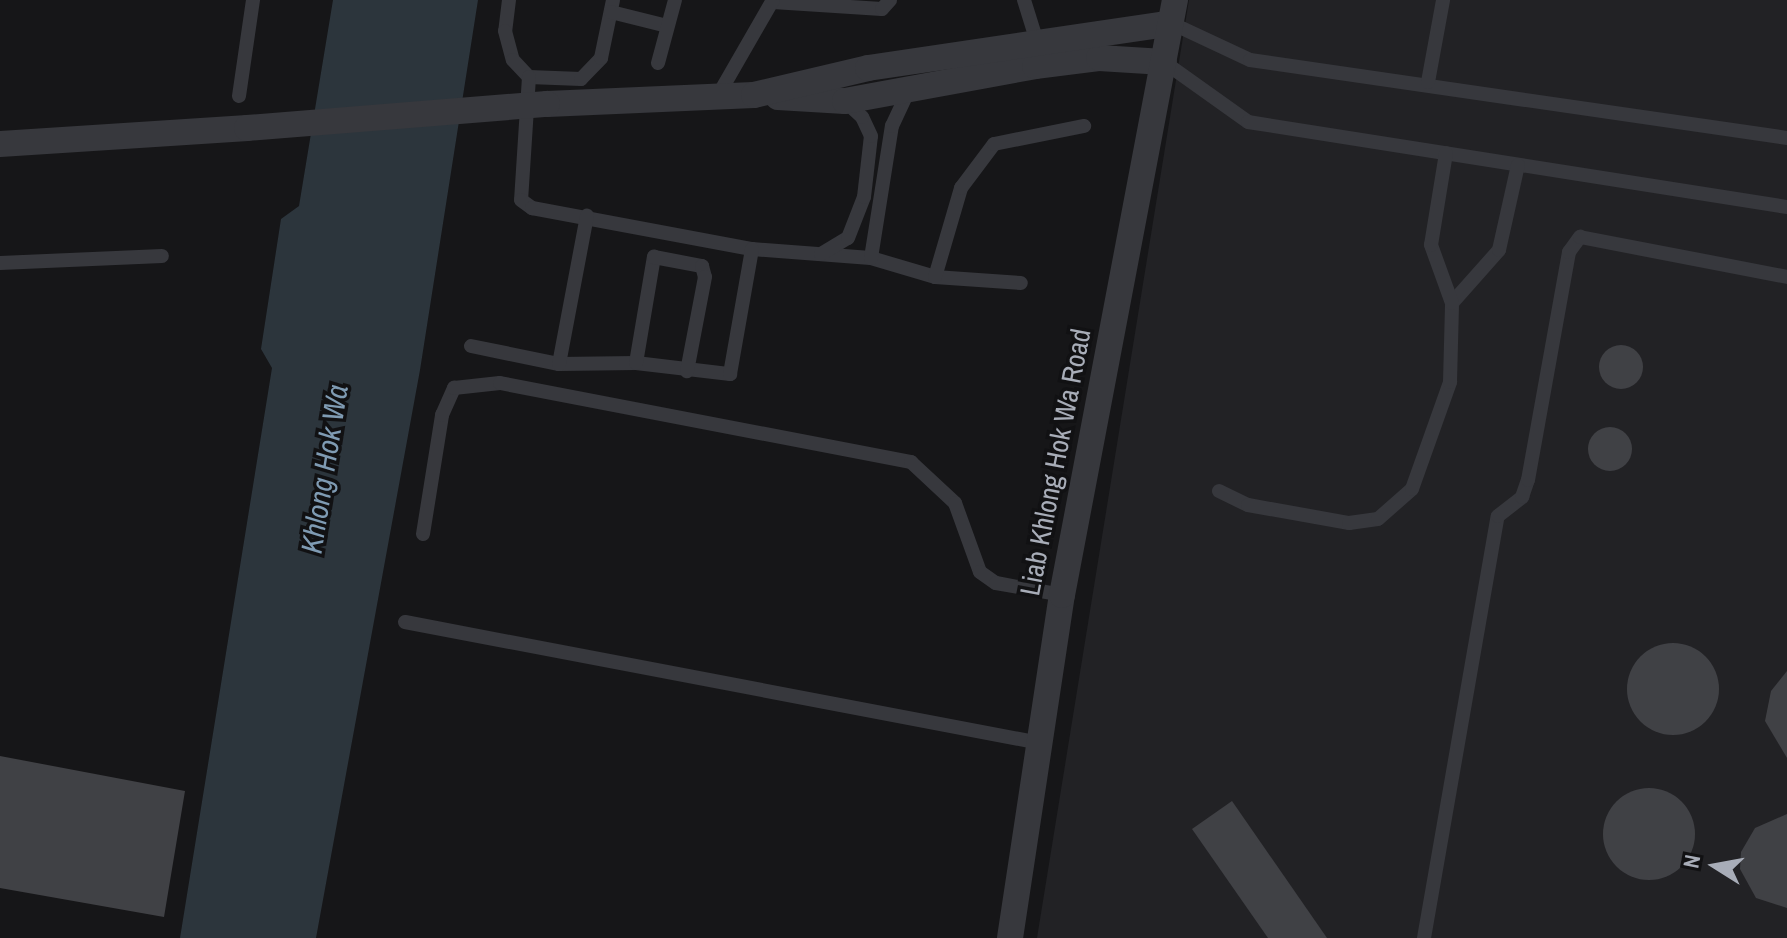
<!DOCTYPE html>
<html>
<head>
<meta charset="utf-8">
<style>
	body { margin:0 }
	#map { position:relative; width:1787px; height:938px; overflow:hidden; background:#161618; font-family:"Archivo Narrow",sans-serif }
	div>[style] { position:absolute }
	.built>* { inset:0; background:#222225 }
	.water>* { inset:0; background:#2c353c }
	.building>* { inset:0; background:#404145 }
	.round { border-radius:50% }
	.service>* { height:14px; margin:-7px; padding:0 7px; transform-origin:7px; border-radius:7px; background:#37383d }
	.minor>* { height:26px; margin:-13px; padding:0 13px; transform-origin:13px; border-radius:13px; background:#37383d }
	.minor-bridge>* { height:26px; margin:-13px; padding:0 13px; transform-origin:13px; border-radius:13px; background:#37383d }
	span { translate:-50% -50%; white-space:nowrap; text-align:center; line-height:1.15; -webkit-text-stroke:7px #111113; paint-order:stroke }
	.street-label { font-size:28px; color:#a8adb8 }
	.water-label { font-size:30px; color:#7f9bb3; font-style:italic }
	.north { position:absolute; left:1675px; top:826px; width:80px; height:80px; -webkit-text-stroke:6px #111113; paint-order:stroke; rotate:281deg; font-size:22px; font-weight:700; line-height:32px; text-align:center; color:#a8adb8 }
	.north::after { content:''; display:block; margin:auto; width:28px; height:36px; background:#a8adb8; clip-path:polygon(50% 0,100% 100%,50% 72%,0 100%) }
</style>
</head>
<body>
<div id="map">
	<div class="built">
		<div style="clip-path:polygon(1189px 0,1787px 0,1787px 938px,1037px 938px)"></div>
	</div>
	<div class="water">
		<div style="clip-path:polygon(333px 0,478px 0,420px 370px,316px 938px,180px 938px,272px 368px,261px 349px,281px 219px,299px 206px)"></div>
	</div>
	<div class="building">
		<div class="round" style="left:1599px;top:345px;width:44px;height:44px"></div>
		<div class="round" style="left:1588px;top:427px;width:44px;height:44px"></div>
		<div class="round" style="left:1627px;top:643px;width:92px;height:92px"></div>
		<div style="clip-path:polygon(1787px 671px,1787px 758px,1765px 721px,1771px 691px)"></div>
		<div style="clip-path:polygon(0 756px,185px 791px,164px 917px,0 888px)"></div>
		<div class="round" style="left:1603px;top:788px;width:92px;height:92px"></div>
		<div style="clip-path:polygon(1232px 801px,1327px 938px,1268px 938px,1192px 829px)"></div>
		<div style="clip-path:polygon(1787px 814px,1787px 908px,1756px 898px,1740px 869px,1741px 852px,1755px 828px)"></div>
	</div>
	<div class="service">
		<div style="left:509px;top:0;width:31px;rotate:97deg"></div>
		<div style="left:505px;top:31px;width:30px;rotate:75deg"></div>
		<div style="left:513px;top:60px;width:23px;rotate:47deg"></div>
		<div style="left:529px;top:77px;width:52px;rotate:2.2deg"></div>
		<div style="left:581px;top:79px;width:29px;rotate:-46deg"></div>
		<div style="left:601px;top:58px;width:59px;rotate:-78.3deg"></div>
		<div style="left:1024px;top:0;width:47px;rotate:72.7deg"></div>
		<div style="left:773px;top:2px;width:109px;rotate:3.7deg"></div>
		<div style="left:882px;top:9px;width:12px;rotate:-48deg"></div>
		<div style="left:611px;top:12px;width:58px;rotate:14deg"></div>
		<div style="left:1171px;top:23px;width:87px;rotate:25.1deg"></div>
		<div style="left:1250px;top:60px;width:543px;rotate:8.26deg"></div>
		<div style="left:1164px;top:62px;width:103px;rotate:35.5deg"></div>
		<div style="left:1248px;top:122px;width:546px;rotate:8.96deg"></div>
		<div style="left:658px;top:63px;width:65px;rotate:-74.9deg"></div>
		<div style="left:529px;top:77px;width:123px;rotate:93.7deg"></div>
		<div style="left:521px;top:200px;width:14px;rotate:36deg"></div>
		<div style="left:532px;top:208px;width:224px;rotate:10.6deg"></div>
		<div style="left:752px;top:249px;width:119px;rotate:4.3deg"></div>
		<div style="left:871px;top:258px;width:67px;rotate:16.5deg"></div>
		<div style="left:935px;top:277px;width:86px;rotate:4deg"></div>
		<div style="left:1428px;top:82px;width:83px;rotate:-79.6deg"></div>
		<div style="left:239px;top:96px;width:97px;rotate:-81.7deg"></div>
		<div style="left:716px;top:99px;width:114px;rotate:-60.1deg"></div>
		<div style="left:821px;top:254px;width:31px;rotate:-31deg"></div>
		<div style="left:848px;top:238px;width:44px;rotate:-68.7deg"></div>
		<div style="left:864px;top:197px;width:61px;rotate:-83.5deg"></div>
		<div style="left:871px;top:136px;width:21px;rotate:-115deg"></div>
		<div style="left:862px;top:117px;width:23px;rotate:-137deg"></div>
		<div style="left:871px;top:258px;width:134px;rotate:-81deg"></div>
		<div style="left:892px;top:126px;width:40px;rotate:-65deg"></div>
		<div style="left:0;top:263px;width:162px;rotate:-2.5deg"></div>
		<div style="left:935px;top:277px;width:93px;rotate:-73.7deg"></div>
		<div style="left:961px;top:188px;width:55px;rotate:-53.1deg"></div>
		<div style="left:994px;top:144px;width:92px;rotate:-11.3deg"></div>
		<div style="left:1452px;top:303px;width:71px;rotate:-48.4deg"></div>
		<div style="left:1499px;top:250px;width:87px;rotate:-77.4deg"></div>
		<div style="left:471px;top:346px;width:90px;rotate:11.6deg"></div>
		<div style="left:559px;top:364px;width:77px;rotate:-0.7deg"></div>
		<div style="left:636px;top:363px;width:95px;rotate:6.7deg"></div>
		<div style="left:730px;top:374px;width:127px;rotate:-80deg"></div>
		<div style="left:636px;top:363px;width:108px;rotate:-80.4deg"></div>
		<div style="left:654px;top:257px;width:49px;rotate:10.6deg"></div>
		<div style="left:702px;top:266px;width:11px;rotate:75deg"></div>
		<div style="left:705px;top:277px;width:96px;rotate:100.8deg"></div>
		<div style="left:559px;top:364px;width:151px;rotate:-79.3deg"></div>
		<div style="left:1219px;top:491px;width:32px;rotate:26deg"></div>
		<div style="left:1248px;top:505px;width:103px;rotate:10.1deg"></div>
		<div style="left:1349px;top:523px;width:29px;rotate:-8deg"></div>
		<div style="left:1378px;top:519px;width:45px;rotate:-41.4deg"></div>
		<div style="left:1412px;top:489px;width:114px;rotate:-70.4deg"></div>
		<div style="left:1450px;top:382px;width:79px;rotate:-88.5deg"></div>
		<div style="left:1452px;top:303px;width:62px;rotate:-109.9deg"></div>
		<div style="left:1431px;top:245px;width:93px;rotate:-80.7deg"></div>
		<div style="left:423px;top:534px;width:121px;rotate:-80.9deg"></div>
		<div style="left:442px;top:415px;width:30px;rotate:-66deg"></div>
		<div style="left:454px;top:388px;width:46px;rotate:-6.2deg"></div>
		<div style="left:500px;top:383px;width:419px;rotate:10.9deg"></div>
		<div style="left:911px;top:462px;width:60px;rotate:43deg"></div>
		<div style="left:955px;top:503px;width:73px;rotate:70.1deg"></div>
		<div style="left:980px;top:572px;width:19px;rotate:35deg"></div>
		<div style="left:996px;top:583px;width:67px;rotate:10.3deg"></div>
		<div style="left:405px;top:622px;width:646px;rotate:10.79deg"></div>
		<div style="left:1424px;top:938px;width:428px;rotate:-80.1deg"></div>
		<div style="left:1498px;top:516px;width:31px;rotate:-38deg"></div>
		<div style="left:1522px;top:497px;width:18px;rotate:-71deg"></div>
		<div style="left:1528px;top:480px;width:232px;rotate:-79.8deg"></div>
		<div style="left:1569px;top:252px;width:19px;rotate:-54deg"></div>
		<div style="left:1580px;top:237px;width:211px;rotate:10.9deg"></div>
	</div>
	<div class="minor">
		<div style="left:778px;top:97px;width:67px;rotate:3.4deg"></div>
		<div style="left:845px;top:101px;width:193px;rotate:-10.4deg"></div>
		<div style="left:1035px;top:66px;width:64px;rotate:-7.1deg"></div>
		<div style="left:1099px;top:58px;width:65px;rotate:3.5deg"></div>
		<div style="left:547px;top:104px;width:207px;rotate:-2.5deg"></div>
		<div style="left:754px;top:95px;width:117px;rotate:-13.3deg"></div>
		<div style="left:868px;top:68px;width:306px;rotate:-8.4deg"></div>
		<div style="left:0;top:144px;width:248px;rotate:-3.7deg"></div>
		<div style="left:1010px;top:938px;width:347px;rotate:-81.4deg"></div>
		<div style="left:1062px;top:595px;width:606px;rotate:-79.25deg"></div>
	</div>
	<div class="minor-bridge">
		<div style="left:247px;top:128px;width:301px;rotate:-4.6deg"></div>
	</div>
	<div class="street-label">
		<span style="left:1055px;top:462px;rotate:-79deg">Liab Khlong Hok Wa Road</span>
	</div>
	<div class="water-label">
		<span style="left:324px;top:469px;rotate:-81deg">Khlong Hok Wa</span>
	</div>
	<div class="north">N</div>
</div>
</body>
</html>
